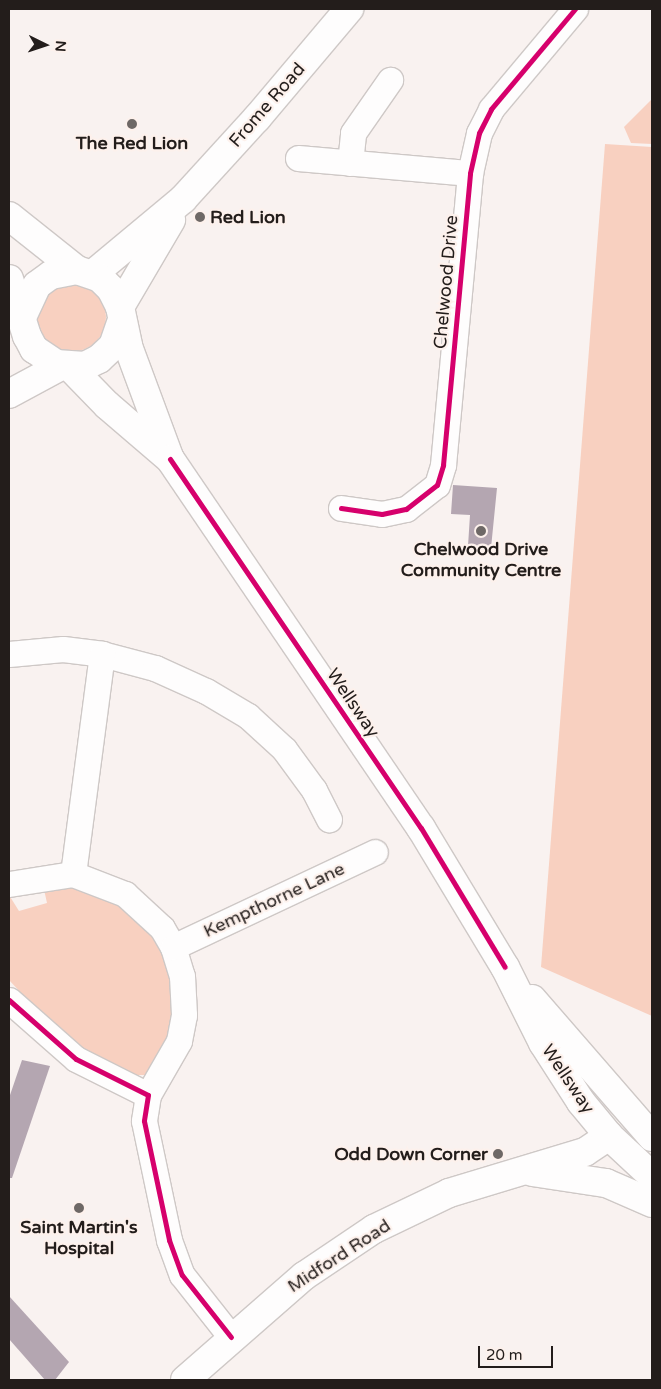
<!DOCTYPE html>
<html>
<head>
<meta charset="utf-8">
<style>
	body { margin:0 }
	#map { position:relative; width:661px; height:1389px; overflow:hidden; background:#f9f2f0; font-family:"Varela Round",sans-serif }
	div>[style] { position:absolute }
	.green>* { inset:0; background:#f8d0c0 }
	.round { border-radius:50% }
	.building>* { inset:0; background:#b4a6b1 }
	.roads { filter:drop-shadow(1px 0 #cec8c6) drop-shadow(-1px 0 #cec8c6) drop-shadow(0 1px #cec8c6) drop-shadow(0 -1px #cec8c6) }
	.minor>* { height:25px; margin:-12.5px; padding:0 12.5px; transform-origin:12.5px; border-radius:12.5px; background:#fefdfd }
	.tertiary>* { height:28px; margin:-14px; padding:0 14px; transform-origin:14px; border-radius:14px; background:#fefdfd }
	.secondary>* { height:28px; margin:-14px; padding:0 14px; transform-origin:14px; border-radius:14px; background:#fefdfd }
	.primary>* { height:28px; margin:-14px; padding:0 14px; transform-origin:14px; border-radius:14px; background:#fefdfd }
	.cycleway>* { height:5px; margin:-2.5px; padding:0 2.5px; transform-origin:2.5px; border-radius:2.5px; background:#d6006c }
	.dots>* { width:14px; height:14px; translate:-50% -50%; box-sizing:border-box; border:2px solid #fdf1ec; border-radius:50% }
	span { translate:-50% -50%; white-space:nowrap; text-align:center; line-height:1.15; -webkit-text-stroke:4.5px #fdf1ec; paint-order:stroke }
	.street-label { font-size:18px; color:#231d1b }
	.poi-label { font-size:18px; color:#231d1b; font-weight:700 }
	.left { translate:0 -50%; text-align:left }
	.right { translate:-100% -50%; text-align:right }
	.frame { position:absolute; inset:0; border:10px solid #231d1b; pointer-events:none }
	.north { position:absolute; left:20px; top:20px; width:50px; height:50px; -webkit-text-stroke:4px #fdf1ec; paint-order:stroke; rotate:94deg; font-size:14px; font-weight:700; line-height:20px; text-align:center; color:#231d1b }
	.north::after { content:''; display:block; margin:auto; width:18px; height:22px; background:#231d1b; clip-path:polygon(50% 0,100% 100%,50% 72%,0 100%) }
	.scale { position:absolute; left:478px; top:1346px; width:75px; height:22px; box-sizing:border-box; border:2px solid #231d1b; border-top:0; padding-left:6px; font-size:15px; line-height:18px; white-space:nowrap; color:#231d1b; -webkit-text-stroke:4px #fdf1ec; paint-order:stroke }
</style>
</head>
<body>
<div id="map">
	<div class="green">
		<div style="clip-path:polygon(652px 99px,652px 144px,631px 143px,624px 127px)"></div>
		<div style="clip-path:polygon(605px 144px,652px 147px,652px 1016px,541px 967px)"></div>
		<div class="round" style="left:36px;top:282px;width:70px;height:70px"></div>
		<div style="clip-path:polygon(67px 884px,122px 901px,156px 936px,175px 978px,174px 1032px,146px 1075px,133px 1075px,67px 1042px,9px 980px,9px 895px,19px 911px,47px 903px,43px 885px)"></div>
	</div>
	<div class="building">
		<div style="clip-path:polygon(453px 485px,497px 488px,491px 548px,468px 546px,470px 515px,451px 514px)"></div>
		<div style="clip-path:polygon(22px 1060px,50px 1066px,12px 1178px,9px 1178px,9px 1098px)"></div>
		<div style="clip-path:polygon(9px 1296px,69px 1362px,55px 1380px,45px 1380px,9px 1339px)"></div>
	</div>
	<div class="roads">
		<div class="minor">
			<div style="left:298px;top:158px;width:173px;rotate:5deg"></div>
			<div style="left:350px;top:163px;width:30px;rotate:-84deg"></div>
			<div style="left:353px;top:133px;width:65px;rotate:-55.1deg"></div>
			<div style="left:341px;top:508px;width:41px;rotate:8.3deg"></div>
			<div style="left:382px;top:514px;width:25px;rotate:-12deg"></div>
			<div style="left:406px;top:509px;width:39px;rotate:-38deg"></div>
			<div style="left:437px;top:485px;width:21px;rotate:-73deg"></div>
			<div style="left:443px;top:465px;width:293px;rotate:-84.7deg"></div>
			<div style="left:470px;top:173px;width:41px;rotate:-77.3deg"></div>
			<div style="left:479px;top:133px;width:27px;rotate:-63deg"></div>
			<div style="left:491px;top:109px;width:131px;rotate:-50deg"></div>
			<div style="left:9px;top:654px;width:54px;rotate:-5.3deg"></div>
			<div style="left:63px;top:649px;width:39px;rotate:7deg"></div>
			<div style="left:102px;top:654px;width:55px;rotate:14.8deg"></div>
			<div style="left:155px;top:668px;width:56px;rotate:24.3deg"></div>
			<div style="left:206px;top:691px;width:49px;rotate:30.8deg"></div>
			<div style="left:248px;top:716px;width:49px;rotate:42.5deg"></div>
			<div style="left:284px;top:749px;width:51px;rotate:53.8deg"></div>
			<div style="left:314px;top:790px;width:33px;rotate:63deg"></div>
			<div style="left:73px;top:874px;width:222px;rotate:-82.5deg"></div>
			<div style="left:9px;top:884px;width:65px;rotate:-8.9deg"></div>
			<div style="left:73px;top:874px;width:56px;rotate:21deg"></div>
			<div style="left:125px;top:894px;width:50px;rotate:42.6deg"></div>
			<div style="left:162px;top:928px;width:22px;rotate:60deg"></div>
			<div style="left:173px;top:947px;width:30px;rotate:73deg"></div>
			<div style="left:182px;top:976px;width:39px;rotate:87deg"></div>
			<div style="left:184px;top:1015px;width:26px;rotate:101deg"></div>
			<div style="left:179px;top:1041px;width:62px;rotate:119.9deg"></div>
			<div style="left:173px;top:947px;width:223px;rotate:-25.2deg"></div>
			<div style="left:9px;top:1000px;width:89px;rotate:41.4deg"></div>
			<div style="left:76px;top:1059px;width:80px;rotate:26.6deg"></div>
			<div style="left:148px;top:1095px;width:26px;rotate:99deg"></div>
			<div style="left:144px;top:1121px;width:122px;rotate:78.1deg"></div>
			<div style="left:169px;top:1240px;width:37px;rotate:70deg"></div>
			<div style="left:182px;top:1275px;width:79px;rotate:51.7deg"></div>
		</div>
		<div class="tertiary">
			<div style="left:93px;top:274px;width:117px;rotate:-39.8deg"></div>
			<div style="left:183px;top:199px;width:110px;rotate:-47.6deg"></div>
			<div style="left:257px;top:118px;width:143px;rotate:-49.8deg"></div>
			<div style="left:120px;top:307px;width:101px;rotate:-59.6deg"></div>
		</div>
		<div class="secondary">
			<div style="left:532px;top:1172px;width:75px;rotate:8.5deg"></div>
			<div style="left:606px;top:1183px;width:50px;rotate:23.5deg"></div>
			<div style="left:185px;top:1380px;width:158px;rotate:-41.2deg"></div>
			<div style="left:304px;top:1276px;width:84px;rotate:-33.9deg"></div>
			<div style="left:374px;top:1229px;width:83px;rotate:-25.6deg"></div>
			<div style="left:449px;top:1193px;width:142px;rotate:-16.8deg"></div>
			<div style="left:585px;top:1152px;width:29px;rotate:-34deg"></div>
		</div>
		<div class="primary">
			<div style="left:9px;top:216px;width:87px;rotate:38.5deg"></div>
			<div style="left:9px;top:279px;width:60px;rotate:72.5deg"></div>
			<div style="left:27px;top:336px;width:15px;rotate:62deg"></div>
			<div style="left:34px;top:349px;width:27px;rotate:34deg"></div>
			<div style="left:56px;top:364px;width:29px;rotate:4deg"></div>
			<div style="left:85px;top:366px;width:16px;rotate:-27deg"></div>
			<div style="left:99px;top:359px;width:19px;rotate:-43deg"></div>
			<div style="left:113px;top:346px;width:24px;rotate:-71deg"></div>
			<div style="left:23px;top:315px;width:33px;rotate:-65deg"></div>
			<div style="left:37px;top:285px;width:17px;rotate:-36deg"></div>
			<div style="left:51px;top:275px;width:26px;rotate:-11deg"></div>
			<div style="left:77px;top:270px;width:24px;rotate:19deg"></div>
			<div style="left:100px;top:278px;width:16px;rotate:45deg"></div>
			<div style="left:111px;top:289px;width:20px;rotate:63deg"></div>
			<div style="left:120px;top:307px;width:40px;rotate:78deg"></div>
			<div style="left:128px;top:346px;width:118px;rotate:69.7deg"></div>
			<div style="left:70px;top:367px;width:53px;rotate:45.8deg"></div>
			<div style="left:107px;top:405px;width:83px;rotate:40.6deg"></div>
			<div style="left:170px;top:459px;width:446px;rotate:55.8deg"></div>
			<div style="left:421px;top:828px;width:162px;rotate:58.9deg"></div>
			<div style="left:505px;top:967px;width:85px;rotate:63.4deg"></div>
			<div style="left:543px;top:1043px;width:70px;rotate:57.2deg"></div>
			<div style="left:581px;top:1102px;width:44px;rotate:50.5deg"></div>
			<div style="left:609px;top:1136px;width:59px;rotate:42.9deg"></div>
			<div style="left:9px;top:394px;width:59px;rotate:-28.3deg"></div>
			<div style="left:532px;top:999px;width:183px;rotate:49deg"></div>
		</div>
	</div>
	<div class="cycleway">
		<div style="left:170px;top:459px;width:446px;rotate:55.8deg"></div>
		<div style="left:421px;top:828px;width:162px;rotate:58.9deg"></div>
		<div style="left:341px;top:508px;width:41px;rotate:8.3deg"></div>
		<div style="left:382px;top:514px;width:25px;rotate:-12deg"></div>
		<div style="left:406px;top:509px;width:39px;rotate:-38deg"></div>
		<div style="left:437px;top:485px;width:21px;rotate:-73deg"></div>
		<div style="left:443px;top:465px;width:293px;rotate:-84.7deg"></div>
		<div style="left:470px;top:173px;width:41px;rotate:-77.3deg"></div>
		<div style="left:479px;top:133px;width:27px;rotate:-63deg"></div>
		<div style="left:491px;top:109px;width:131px;rotate:-50deg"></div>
		<div style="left:9px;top:1000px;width:89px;rotate:41.4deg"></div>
		<div style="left:76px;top:1059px;width:80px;rotate:26.6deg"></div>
		<div style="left:148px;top:1095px;width:26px;rotate:99deg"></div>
		<div style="left:144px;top:1121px;width:122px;rotate:78.1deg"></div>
		<div style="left:169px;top:1240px;width:37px;rotate:70deg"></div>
		<div style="left:182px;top:1275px;width:79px;rotate:51.7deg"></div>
	</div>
	<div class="dots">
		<div style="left:132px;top:124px;background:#6e6866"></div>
		<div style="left:200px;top:217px;background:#6e6866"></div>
		<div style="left:481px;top:531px;background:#6e6866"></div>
		<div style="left:498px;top:1154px;background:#6e6866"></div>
		<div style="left:79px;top:1208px;background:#6e6866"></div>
	</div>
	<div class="street-label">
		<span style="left:267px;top:105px;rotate:-49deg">Frome Road</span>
		<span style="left:446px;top:282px;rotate:-85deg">Chelwood Drive</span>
		<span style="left:353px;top:703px;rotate:56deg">Wellsway</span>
		<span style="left:274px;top:900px;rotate:-25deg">Kempthorne Lane</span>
		<span style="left:568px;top:1079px;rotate:56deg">Wellsway</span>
		<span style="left:339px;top:1256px;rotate:-33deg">Midford Road</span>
	</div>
	<div class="poi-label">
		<span style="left:132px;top:143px">The Red Lion</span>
		<span class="left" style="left:210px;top:217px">Red Lion</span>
		<span style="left:481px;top:560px">Chelwood Drive<br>Community Centre</span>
		<span class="right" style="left:488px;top:1154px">Odd Down Corner</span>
		<span style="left:79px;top:1238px">Saint Martin's<br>Hospital</span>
	</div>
	<div class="frame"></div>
	<div class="north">N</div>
	<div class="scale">20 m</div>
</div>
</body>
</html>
